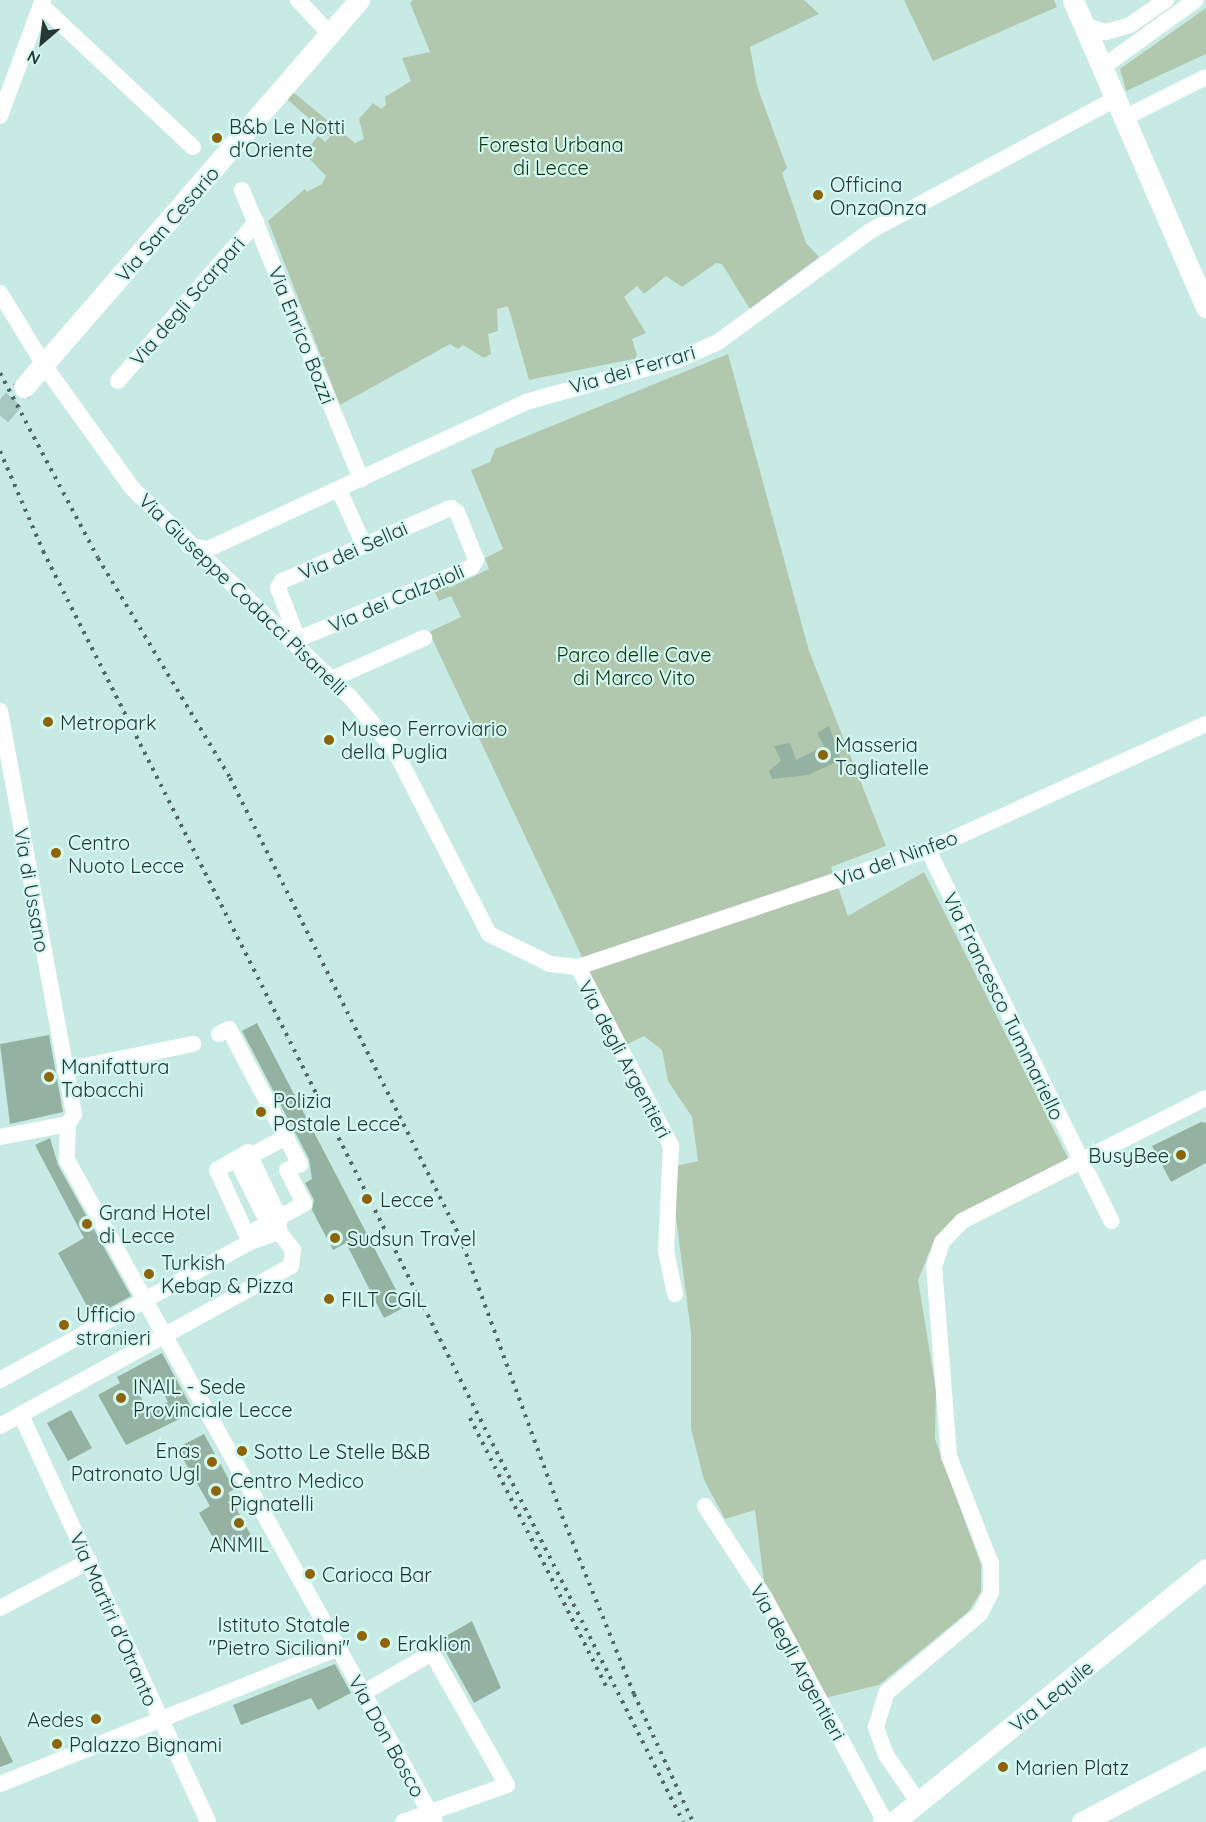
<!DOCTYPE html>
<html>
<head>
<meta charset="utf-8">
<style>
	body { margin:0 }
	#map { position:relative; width:1206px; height:1822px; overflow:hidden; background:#c7ebe4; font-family:Quicksand,sans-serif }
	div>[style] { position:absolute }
	.green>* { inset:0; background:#b1c7ae }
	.building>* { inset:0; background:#94b1a1 }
	.major-tunnel>* { height:21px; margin-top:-10.5px; transform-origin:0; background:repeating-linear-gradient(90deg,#a7c7c1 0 21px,transparent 0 31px) }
	.minor>* { height:16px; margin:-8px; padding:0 8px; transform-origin:8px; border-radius:8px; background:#fff }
	.major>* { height:21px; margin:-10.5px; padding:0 10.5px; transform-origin:10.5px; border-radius:10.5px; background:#fff }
	.rail>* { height:4px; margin-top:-2px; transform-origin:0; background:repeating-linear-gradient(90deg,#526763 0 3px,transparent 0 9px) }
	.dots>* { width:16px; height:16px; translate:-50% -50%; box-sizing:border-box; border:3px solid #d4f9f1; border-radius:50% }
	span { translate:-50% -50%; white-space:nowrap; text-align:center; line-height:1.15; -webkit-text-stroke:4.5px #d4f9f1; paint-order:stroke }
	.poi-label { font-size:20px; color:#273633 }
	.left { translate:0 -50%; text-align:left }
	.right { translate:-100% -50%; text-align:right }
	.park-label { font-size:20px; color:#10330a }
	.street-label { font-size:20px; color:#273633 }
	.north { position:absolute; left:12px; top:12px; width:60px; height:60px; -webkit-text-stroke:4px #d4f9f1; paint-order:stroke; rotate:208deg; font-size:16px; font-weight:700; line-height:24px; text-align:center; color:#273633 }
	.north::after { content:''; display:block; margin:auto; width:21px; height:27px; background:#273633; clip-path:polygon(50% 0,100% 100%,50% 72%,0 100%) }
</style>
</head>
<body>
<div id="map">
	<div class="green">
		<div style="clip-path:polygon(413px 0,804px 0,819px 14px,750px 47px,757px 86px,787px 168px,782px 173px,806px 243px,819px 257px,750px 309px,722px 264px,716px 263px,682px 287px,666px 276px,644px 294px,637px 286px,624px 297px,646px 333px,632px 339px,638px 358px,529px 380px,508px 306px,497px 309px,498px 331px,488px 334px,491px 354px,484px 358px,463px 345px,458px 349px,450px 344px,340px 405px,268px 221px,305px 189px,307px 192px,322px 184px,326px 176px,304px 153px,318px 136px,325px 142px,330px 137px,287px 99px,293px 92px,355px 143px,364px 139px,359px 119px,373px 103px,381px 109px,386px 105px,385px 97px,411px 81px,402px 58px,430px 52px,410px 3px)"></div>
		<div style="clip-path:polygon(904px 0,1054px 0,1057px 7px,933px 61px)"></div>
		<div style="clip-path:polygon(1206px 8px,1206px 54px,1126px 91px,1120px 69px)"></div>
		<div style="clip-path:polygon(728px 354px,809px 651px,886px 846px,831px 867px,848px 916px,924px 872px,1069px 1160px,960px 1215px,935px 1238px,918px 1280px,936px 1390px,935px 1439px,981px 1565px,981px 1592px,969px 1611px,879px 1685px,825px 1698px,764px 1582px,755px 1510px,725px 1519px,704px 1480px,691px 1429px,691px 1333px,674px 1202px,676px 1166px,698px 1161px,692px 1117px,668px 1081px,662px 1050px,644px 1036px,624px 1046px,429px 632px,461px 617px,451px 596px,439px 601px,433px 588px,446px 583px,449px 588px,489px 569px,485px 558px,503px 549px,471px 470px,490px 462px,495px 449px)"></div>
	</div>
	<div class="building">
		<div style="clip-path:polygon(829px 726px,841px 760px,808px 775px,772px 779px,769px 771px,781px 761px,774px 746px,790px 743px,796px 760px,824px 746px,817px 733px)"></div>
		<div style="clip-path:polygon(257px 1023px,405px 1307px,384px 1318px,346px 1243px,333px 1250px,312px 1210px,314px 1200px,305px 1183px,312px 1179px,309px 1159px,242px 1031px)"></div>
		<div style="clip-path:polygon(49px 1035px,63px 1112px,10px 1124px,0 1044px)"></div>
		<div style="clip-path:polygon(1201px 1122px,1206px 1123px,1206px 1163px,1171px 1182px,1152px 1146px)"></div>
		<div style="clip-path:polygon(50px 1138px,58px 1165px,131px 1296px,93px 1317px,58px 1253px,84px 1238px,35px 1145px)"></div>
		<div style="clip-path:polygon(evenodd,162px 1353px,194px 1412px,126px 1445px,98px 1395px,120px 1383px,117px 1377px,162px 1353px,156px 1379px,168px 1402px,149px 1412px,137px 1390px,156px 1379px)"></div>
		<div style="clip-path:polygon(71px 1410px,92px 1448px,68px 1461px,47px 1423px)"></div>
		<div style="clip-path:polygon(204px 1434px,234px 1489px,228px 1493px,254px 1541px,234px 1551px,231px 1544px,220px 1550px,199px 1513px,210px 1506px,177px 1448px)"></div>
		<div style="clip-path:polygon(472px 1621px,501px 1688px,474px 1703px,439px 1640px)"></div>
		<div style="clip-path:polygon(335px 1664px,351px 1693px,318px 1710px,311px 1698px,241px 1725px,233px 1705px)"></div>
		<div style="clip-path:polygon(0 1735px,13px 1762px,0 1767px)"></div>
	</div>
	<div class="major-tunnel">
		<div style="left:0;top:415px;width:37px;rotate:-49deg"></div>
	</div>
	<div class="minor">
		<div style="left:298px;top:0;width:47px;rotate:46.7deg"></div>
		<div style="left:41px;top:5px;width:208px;rotate:43.1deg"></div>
		<div style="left:1085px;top:26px;width:22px;rotate:16deg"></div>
		<div style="left:1106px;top:32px;width:25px;rotate:-16deg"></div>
		<div style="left:1130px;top:25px;width:44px;rotate:-34.8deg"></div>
		<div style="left:1104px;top:66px;width:113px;rotate:-35.7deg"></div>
		<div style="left:0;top:116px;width:124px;rotate:-69.7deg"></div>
		<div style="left:1122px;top:119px;width:94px;rotate:-26.6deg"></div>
		<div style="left:242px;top:190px;width:313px;rotate:67.6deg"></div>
		<div style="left:0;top:293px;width:84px;rotate:58.6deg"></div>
		<div style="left:44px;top:365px;width:151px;rotate:54.4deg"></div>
		<div style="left:132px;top:488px;width:303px;rotate:43.8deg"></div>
		<div style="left:351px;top:698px;width:67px;rotate:49.9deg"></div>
		<div style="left:394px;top:749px;width:208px;rotate:62.8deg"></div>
		<div style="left:489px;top:934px;width:68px;rotate:26.2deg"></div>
		<div style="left:550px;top:964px;width:28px;rotate:6deg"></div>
		<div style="left:578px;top:967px;width:369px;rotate:-18.5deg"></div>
		<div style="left:928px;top:850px;width:305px;rotate:-24.4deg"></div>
		<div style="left:118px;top:381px;width:211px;rotate:-49deg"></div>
		<div style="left:339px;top:490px;width:60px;rotate:65.6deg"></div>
		<div style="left:451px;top:508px;width:7px;rotate:34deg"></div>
		<div style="left:457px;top:512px;width:51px;rotate:68deg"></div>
		<div style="left:476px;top:559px;width:9px;rotate:117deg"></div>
		<div style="left:472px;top:567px;width:194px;rotate:157.5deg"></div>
		<div style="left:293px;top:641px;width:9px;rotate:-77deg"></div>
		<div style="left:295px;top:632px;width:47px;rotate:-111.1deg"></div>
		<div style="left:278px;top:588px;width:8px;rotate:-60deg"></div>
		<div style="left:282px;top:581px;width:184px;rotate:-23.4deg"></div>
		<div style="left:189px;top:546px;width:19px;rotate:9deg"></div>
		<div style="left:208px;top:549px;width:350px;rotate:-24.8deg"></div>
		<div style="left:526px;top:402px;width:160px;rotate:-15.6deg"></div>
		<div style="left:680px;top:359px;width:42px;rotate:-24.1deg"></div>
		<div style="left:718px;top:342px;width:188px;rotate:-36.1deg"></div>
		<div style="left:870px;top:231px;width:276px;rotate:-28.3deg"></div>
		<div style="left:332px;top:679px;width:101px;rotate:-24deg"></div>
		<div style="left:0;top:711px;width:410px;rotate:79.6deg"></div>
		<div style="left:74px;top:1114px;width:12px;rotate:121deg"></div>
		<div style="left:68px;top:1124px;width:36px;rotate:92deg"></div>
		<div style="left:67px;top:1160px;width:757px;rotate:60.93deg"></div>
		<div style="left:928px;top:850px;width:414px;rotate:63.7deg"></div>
		<div style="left:578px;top:967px;width:202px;rotate:62.5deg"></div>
		<div style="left:671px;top:1146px;width:105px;rotate:92.7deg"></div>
		<div style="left:666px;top:1251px;width:44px;rotate:78.2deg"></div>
		<div style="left:219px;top:1034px;width:11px;rotate:-27deg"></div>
		<div style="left:229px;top:1029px;width:153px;rotate:62.3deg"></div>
		<div style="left:300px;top:1164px;width:14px;rotate:155deg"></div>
		<div style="left:287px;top:1170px;width:38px;rotate:63deg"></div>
		<div style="left:304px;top:1204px;width:61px;rotate:151.8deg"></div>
		<div style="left:65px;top:1070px;width:131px;rotate:-11.5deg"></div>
		<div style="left:0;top:1137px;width:69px;rotate:-10.8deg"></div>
		<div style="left:250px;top:1156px;width:41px;rotate:-27.8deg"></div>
		<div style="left:236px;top:1159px;width:72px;rotate:63.4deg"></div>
		<div style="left:250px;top:1242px;width:79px;rotate:-114.6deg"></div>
		<div style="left:217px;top:1170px;width:36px;rotate:-30deg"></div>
		<div style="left:248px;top:1152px;width:72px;rotate:64.5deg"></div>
		<div style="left:279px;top:1217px;width:11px;rotate:90deg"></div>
		<div style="left:0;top:1380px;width:286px;rotate:-28.9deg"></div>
		<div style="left:250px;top:1242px;width:31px;rotate:-19deg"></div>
		<div style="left:279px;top:1232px;width:23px;rotate:52deg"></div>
		<div style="left:293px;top:1250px;width:16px;rotate:97deg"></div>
		<div style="left:291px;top:1266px;width:332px;rotate:151.2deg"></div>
		<div style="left:21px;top:1415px;width:448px;rotate:65.3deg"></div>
		<div style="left:705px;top:1506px;width:110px;rotate:56.9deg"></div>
		<div style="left:765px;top:1598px;width:245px;rotate:61.8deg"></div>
		<div style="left:881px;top:1814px;width:8px;rotate:90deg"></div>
		<div style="left:0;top:1608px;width:101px;rotate:-27.8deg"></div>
		<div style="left:363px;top:1693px;width:80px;rotate:-30.1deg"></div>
		<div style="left:432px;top:1653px;width:152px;rotate:60.4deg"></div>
		<div style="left:507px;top:1785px;width:110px;rotate:160.4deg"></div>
		<div style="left:0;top:1784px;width:364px;rotate:-21.9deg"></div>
		<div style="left:919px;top:1803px;width:58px;rotate:-124.5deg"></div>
		<div style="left:886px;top:1755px;width:30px;rotate:-110deg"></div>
		<div style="left:876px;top:1727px;width:37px;rotate:-73deg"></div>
		<div style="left:887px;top:1692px;width:121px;rotate:-40deg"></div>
		<div style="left:980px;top:1614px;width:25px;rotate:-63deg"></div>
		<div style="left:991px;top:1592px;width:28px;rotate:-90deg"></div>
		<div style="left:991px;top:1564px;width:116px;rotate:-111.3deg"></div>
		<div style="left:949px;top:1456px;width:190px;rotate:-94.5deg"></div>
		<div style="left:934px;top:1267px;width:26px;rotate:-72deg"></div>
		<div style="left:942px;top:1242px;width:29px;rotate:-46deg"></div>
		<div style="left:962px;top:1221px;width:273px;rotate:-26.8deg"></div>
	</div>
	<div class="major">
		<div style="left:1073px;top:0;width:335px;rotate:66.6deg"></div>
		<div style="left:24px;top:387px;width:512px;rotate:-49.12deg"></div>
		<div style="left:894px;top:1822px;width:402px;rotate:-39deg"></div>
		<div style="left:1082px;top:1822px;width:140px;rotate:-27.7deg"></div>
	</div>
	<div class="rail">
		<div style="left:0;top:373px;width:209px;rotate:62.1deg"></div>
		<div style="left:98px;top:558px;width:257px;rotate:59deg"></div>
		<div style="left:230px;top:778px;width:513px;rotate:63.39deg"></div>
		<div style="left:460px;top:1237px;width:297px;rotate:69.9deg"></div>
		<div style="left:562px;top:1516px;width:192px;rotate:68deg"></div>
		<div style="left:634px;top:1694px;width:141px;rotate:65.3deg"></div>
		<div style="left:0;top:451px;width:109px;rotate:66.7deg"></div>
		<div style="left:43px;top:551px;width:1423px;rotate:63.27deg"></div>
		<div style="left:470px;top:1418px;width:303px;rotate:63.1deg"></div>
	</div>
	<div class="dots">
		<div style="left:217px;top:138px;background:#8d6408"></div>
		<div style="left:818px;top:195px;background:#8d6408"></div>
		<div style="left:48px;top:722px;background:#8d6408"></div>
		<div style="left:329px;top:740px;background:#8d6408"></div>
		<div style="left:823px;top:755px;background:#8d6408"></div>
		<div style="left:56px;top:853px;background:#8d6408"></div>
		<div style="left:49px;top:1077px;background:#8d6408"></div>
		<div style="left:261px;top:1112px;background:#8d6408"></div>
		<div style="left:1181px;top:1155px;background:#8d6408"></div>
		<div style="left:367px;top:1199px;background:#8d6408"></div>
		<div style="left:87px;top:1224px;background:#8d6408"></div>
		<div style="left:335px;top:1238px;background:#8d6408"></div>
		<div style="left:149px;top:1274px;background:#8d6408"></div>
		<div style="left:329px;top:1299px;background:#8d6408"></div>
		<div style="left:64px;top:1325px;background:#8d6408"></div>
		<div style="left:121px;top:1398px;background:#8d6408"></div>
		<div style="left:242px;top:1451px;background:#8d6408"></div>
		<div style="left:212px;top:1462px;background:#8d6408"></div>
		<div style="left:216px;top:1491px;background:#8d6408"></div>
		<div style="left:239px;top:1523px;background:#8d6408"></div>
		<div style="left:310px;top:1574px;background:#8d6408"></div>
		<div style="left:362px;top:1636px;background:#8d6408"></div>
		<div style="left:385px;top:1643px;background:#8d6408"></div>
		<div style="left:96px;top:1719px;background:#8d6408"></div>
		<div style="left:57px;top:1744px;background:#8d6408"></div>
		<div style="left:1003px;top:1767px;background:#8d6408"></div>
	</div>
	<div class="poi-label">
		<span class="left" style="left:229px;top:138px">B&amp;b Le Notti<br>d'Oriente</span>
		<span class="left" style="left:830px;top:196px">Officina<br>OnzaOnza</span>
		<span class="left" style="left:60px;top:722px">Metropark</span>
		<span class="left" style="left:341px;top:740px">Museo Ferroviario<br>della Puglia</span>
		<span class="left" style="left:835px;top:756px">Masseria<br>Tagliatelle</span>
		<span class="left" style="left:68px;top:854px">Centro<br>Nuoto Lecce</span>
		<span class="left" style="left:61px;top:1078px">Manifattura<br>Tabacchi</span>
		<span class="left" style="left:273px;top:1112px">Polizia<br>Postale Lecce</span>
		<span class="right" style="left:1169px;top:1155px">BusyBee</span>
		<span class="left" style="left:380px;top:1199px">Lecce</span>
		<span class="left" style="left:99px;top:1224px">Grand Hotel<br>di Lecce</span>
		<span class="left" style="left:347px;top:1238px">Sudsun Travel</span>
		<span class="left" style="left:161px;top:1274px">Turkish<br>Kebap &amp; Pizza</span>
		<span class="left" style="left:341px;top:1299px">FILT CGIL</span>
		<span class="left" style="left:76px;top:1326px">Ufficio<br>stranieri</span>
		<span class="left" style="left:133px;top:1398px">INAIL - Sede<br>Provinciale Lecce</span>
		<span class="right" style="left:200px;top:1462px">Enas<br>Patronato Ugl</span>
		<span class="left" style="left:254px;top:1451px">Sotto Le Stelle B&amp;B</span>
		<span class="left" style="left:230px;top:1492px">Centro Medico<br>Pignatelli</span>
		<span style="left:239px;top:1544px">ANMIL</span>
		<span class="left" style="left:322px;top:1574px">Carioca Bar</span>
		<span class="right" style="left:350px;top:1636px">Istituto Statale<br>"Pietro Siciliani"</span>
		<span class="left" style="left:397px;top:1643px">Eraklion</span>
		<span class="right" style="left:84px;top:1719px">Aedes</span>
		<span class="left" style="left:69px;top:1744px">Palazzo Bignami</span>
		<span class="left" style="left:1015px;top:1767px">Marien Platz</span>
	</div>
	<div class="park-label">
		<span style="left:551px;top:156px">Foresta Urbana<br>di Lecce</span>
		<span style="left:634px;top:666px">Parco delle Cave<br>di Marco Vito</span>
	</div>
	<div class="street-label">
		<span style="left:167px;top:224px;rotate:-49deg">Via San Cesario</span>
		<span style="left:187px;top:301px;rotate:-49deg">Via degli Scarpari</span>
		<span style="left:302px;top:335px;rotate:68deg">Via Enrico Bozzi</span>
		<span style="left:632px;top:369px;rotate:-16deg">Via dei Ferrari</span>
		<span style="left:353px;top:550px;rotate:-24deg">Via dei Sellai</span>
		<span style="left:243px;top:594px;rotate:44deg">Via Giuseppe Codacci Pisanelli</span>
		<span style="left:396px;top:598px;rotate:-23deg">Via dei Calzaioli</span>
		<span style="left:896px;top:858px;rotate:-20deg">Via del Ninfeo</span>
		<span style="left:32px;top:890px;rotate:80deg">Via di Ussano</span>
		<span style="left:1004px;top:1006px;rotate:64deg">Via Francesco Tummariello</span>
		<span style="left:625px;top:1059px;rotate:62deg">Via degli Argentieri</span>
		<span style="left:114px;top:1619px;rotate:66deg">Via Martiri d'Otranto</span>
		<span style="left:798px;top:1662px;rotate:61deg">Via degli Argentieri</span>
		<span style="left:1051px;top:1696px;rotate:-39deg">Via Lequile</span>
		<span style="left:387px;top:1736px;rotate:61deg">Via Don Bosco</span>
	</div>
	<div class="north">N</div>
</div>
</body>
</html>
